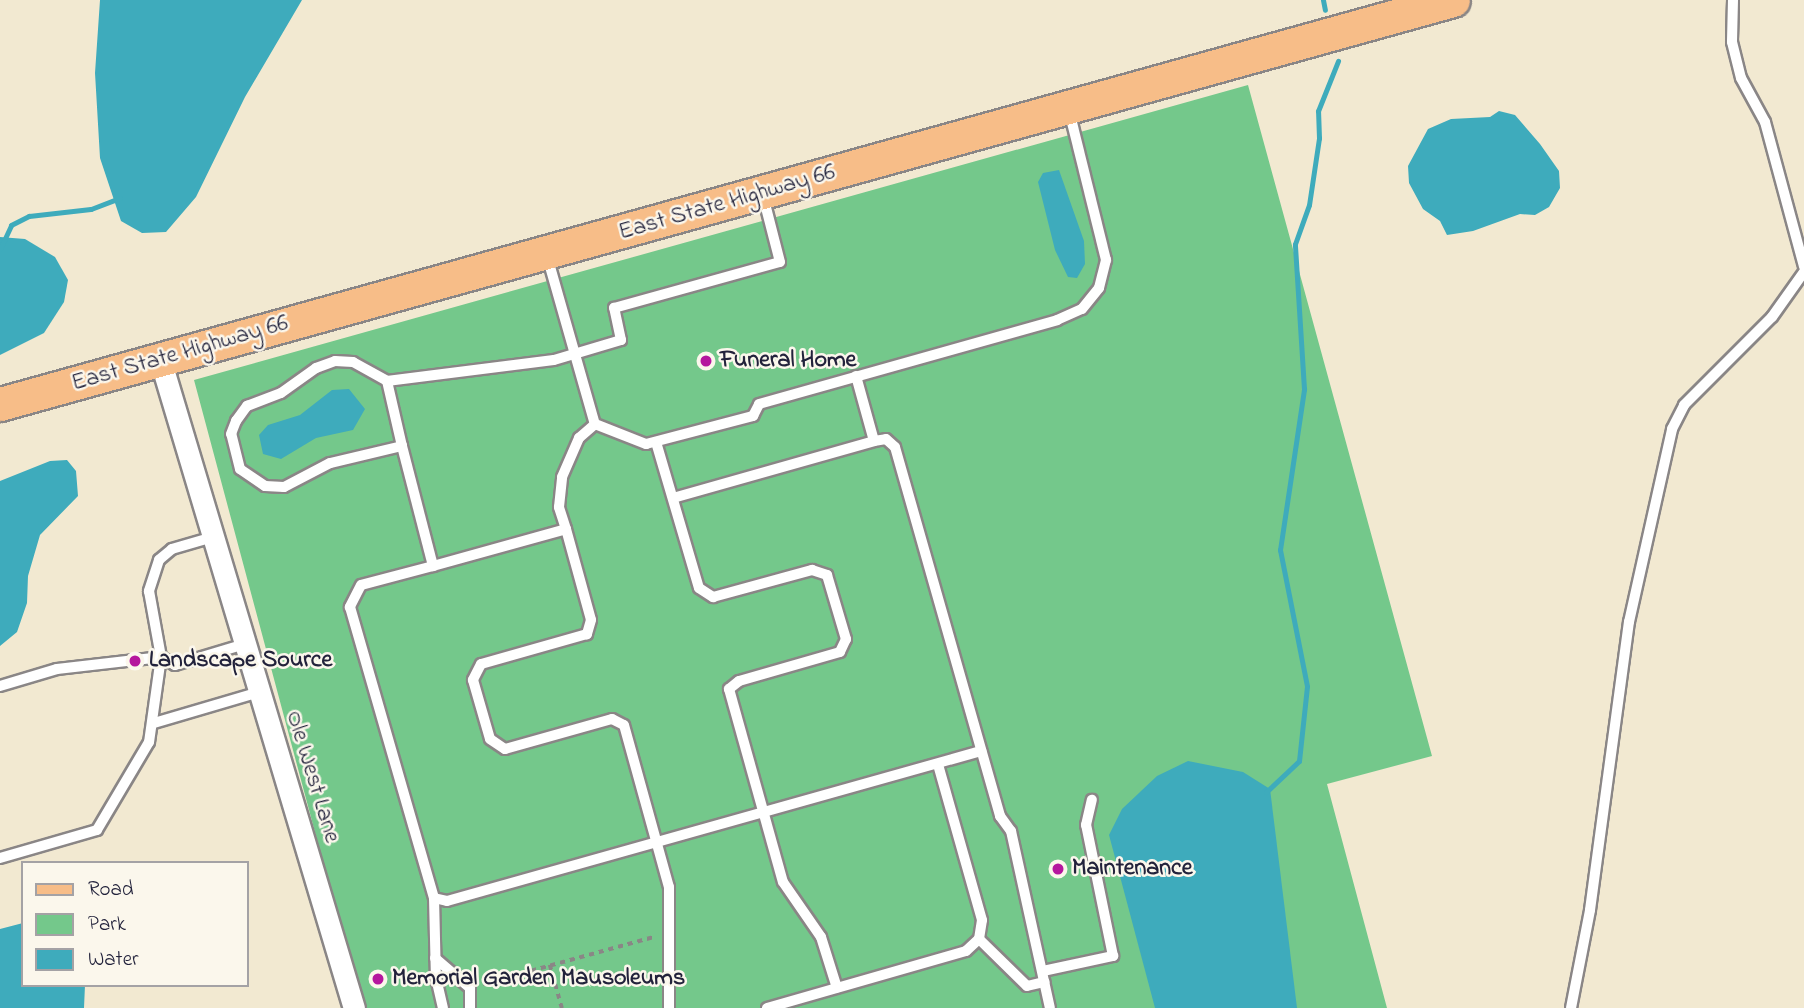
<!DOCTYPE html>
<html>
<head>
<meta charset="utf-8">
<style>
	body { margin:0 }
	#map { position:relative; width:1804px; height:1008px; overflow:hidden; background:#f2e9d1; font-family:"Indie Flower",sans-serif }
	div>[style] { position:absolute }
	.green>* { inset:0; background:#74c88b }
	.water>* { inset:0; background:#3eabbc }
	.stream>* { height:5px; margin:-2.5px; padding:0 2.5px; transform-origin:2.5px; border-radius:2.5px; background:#3eabbc }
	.path>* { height:3.5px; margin-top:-1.75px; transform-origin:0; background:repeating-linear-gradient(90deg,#8a8686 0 5px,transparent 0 10px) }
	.roads { filter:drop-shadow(2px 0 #8a8686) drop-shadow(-2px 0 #8a8686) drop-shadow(0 2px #8a8686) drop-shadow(0 -2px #8a8686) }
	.lane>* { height:10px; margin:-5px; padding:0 5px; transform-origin:5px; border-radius:5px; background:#fff }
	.street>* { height:21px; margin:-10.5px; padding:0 10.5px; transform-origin:10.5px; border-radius:10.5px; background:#fff }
	.primary>* { height:33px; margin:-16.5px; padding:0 16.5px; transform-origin:16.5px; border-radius:16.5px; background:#f7bd88 }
	.dots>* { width:19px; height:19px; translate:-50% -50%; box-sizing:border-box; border:4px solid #fbf7ec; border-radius:50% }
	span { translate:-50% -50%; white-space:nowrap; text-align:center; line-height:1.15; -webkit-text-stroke:5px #fbf7ec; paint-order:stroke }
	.street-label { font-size:24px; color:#22223b }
	.poi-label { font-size:24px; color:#22223b; font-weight:700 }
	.left { translate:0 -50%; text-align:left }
	.legend { position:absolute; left:21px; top:861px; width:228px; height:126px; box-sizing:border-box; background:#fbf7ec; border:2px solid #a4a2a5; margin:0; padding:9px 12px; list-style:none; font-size:21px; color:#22223b }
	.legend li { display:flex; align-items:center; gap:14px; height:35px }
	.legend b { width:35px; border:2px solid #a4a2a5 }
</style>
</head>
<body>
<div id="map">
	<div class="green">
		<div style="clip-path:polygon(1248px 85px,1432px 756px,1327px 784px,1387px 1008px,362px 1008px,194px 380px)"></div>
	</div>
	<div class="water">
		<div style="clip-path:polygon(100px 0,302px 0,245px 97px,196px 197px,166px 232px,142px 233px,121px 221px,100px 158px,95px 73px)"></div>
		<div style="clip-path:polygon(1499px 111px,1515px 115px,1540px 144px,1559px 171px,1560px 188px,1549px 207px,1535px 215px,1520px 214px,1473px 231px,1447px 235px,1440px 221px,1423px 209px,1409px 183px,1408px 166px,1428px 129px,1451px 119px,1490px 117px)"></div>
		<div style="clip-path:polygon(1059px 170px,1084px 241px,1085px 264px,1077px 278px,1068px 277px,1055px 250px,1038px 182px,1043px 173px)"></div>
		<div style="clip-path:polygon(0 237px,25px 239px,55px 257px,68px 280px,64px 302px,44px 333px,0 355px)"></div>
		<div style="clip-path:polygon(349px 389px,365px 409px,353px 430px,316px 438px,281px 459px,263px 454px,259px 435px,268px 425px,300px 415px,332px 390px)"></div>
		<div style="clip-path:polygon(67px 460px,76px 471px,78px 496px,40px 535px,28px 576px,27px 603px,17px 632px,0 646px,0 481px,50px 461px)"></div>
		<div style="clip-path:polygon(1188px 761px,1243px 772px,1270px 789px,1297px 1008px,1155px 1008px,1109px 835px,1122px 809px,1157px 776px)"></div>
		<div style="clip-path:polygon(23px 923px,23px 985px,85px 985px,84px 1008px,0 1008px,0 929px)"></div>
	</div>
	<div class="stream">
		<div style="left:1323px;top:0;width:10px;rotate:79deg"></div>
		<div style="left:0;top:249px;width:26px;rotate:-65deg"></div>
		<div style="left:11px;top:225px;width:20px;rotate:-27deg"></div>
		<div style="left:29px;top:216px;width:62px;rotate:-6.4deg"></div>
		<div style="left:91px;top:209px;width:31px;rotate:-21deg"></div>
		<div style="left:1266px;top:792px;width:45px;rotate:-43.2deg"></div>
		<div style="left:1299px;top:761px;width:75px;rotate:-83.9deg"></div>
		<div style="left:1307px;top:686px;width:139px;rotate:-101.2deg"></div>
		<div style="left:1280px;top:550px;width:163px;rotate:-81.5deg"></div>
		<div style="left:1304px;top:389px;width:145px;rotate:-93.6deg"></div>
		<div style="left:1295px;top:244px;width:41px;rotate:-70.3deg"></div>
		<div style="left:1309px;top:205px;width:68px;rotate:-81.5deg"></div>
		<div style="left:1319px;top:138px;width:27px;rotate:-92deg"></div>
		<div style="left:1318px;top:111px;width:54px;rotate:-68.2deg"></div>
	</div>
	<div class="path">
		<div style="left:550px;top:965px;width:45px;rotate:74.4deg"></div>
		<div style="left:483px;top:984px;width:177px;rotate:-15.4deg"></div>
	</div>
	<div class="roads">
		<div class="lane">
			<div style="left:1733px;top:0;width:42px;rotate:91.4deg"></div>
			<div style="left:1732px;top:42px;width:37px;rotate:76deg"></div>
			<div style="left:1741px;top:78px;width:50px;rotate:61.4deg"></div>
			<div style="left:1765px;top:122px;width:150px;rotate:74.9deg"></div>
			<div style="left:547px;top:256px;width:175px;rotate:74.1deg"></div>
			<div style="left:595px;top:424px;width:55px;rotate:21.4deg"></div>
			<div style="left:646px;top:444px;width:111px;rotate:-14.7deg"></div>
			<div style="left:753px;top:416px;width:13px;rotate:-63deg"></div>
			<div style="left:759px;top:404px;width:310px;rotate:-15.7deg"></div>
			<div style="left:1057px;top:320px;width:27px;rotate:-24deg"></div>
			<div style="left:1082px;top:309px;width:27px;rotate:-51deg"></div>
			<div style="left:1099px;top:288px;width:29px;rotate:-76deg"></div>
			<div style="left:1106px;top:260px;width:154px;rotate:-103.9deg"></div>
			<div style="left:856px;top:376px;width:67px;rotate:74.5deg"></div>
			<div style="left:874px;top:441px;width:12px;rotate:-9deg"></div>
			<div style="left:886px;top:439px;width:12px;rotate:42deg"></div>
			<div style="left:895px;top:447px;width:384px;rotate:74.1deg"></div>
			<div style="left:1000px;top:816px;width:19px;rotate:54deg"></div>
			<div style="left:1011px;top:831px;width:181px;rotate:77.6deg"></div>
			<div style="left:387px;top:381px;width:67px;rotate:77deg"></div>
			<div style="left:402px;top:446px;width:74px;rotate:166.7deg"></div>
			<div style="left:330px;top:463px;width:52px;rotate:152.4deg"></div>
			<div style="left:284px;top:487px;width:19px;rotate:-177deg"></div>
			<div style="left:265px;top:486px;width:30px;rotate:-146deg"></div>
			<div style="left:240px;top:469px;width:36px;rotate:-104deg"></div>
			<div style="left:231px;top:434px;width:14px;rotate:-69deg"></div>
			<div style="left:236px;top:421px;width:19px;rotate:-54deg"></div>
			<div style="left:247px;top:406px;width:36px;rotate:-21deg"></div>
			<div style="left:281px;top:393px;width:43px;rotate:-35.5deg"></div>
			<div style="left:316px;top:368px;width:20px;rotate:-20deg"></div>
			<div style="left:335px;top:361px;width:18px;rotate:3deg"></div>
			<div style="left:353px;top:362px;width:39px;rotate:29deg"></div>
			<div style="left:387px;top:381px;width:168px;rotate:-7.2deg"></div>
			<div style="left:554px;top:360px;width:70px;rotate:-16.6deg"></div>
			<div style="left:621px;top:340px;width:33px;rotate:-102deg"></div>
			<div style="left:614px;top:308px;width:172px;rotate:-15.5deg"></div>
			<div style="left:780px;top:262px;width:68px;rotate:-104.4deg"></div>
			<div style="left:656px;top:442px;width:152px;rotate:73.6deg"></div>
			<div style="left:699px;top:588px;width:17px;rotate:33deg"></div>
			<div style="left:713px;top:597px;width:103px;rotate:-15.3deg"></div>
			<div style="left:812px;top:570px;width:16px;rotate:18deg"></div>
			<div style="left:827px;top:575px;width:67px;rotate:73.5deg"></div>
			<div style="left:846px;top:639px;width:14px;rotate:115deg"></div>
			<div style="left:840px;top:652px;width:105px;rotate:164deg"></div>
			<div style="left:739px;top:681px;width:13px;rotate:141deg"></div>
			<div style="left:729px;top:689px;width:200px;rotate:74.4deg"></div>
			<div style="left:783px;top:882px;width:67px;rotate:55.4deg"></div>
			<div style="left:821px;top:937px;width:53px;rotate:72.6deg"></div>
			<div style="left:402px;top:446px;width:124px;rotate:75.5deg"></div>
			<div style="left:433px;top:566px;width:138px;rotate:-15.5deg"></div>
			<div style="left:566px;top:529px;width:94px;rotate:74.6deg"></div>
			<div style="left:591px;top:620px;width:15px;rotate:106deg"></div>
			<div style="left:587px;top:634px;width:110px;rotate:164.2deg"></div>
			<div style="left:481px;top:664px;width:18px;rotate:117deg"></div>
			<div style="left:473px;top:680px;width:61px;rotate:73.9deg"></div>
			<div style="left:490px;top:739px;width:18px;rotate:34deg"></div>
			<div style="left:505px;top:749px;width:111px;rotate:-15.7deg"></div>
			<div style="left:612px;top:719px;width:13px;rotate:27deg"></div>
			<div style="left:624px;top:725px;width:168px;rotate:74.5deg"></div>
			<div style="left:669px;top:887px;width:121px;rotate:90deg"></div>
			<div style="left:673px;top:498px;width:209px;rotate:-15.8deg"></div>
			<div style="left:566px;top:529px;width:23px;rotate:-108deg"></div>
			<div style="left:559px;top:507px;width:30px;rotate:-84deg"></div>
			<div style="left:562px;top:477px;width:43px;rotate:-66.4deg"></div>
			<div style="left:579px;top:438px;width:21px;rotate:-41deg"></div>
			<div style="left:213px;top:537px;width:43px;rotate:163.7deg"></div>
			<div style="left:172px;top:549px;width:17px;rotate:140deg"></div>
			<div style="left:159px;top:560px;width:33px;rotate:108deg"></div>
			<div style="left:149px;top:591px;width:67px;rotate:79.7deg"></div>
			<div style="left:161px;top:657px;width:16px;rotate:30deg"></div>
			<div style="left:175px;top:665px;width:73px;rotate:-16.7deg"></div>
			<div style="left:433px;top:566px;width:74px;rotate:165.2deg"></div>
			<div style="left:361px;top:585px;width:25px;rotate:117deg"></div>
			<div style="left:350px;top:607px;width:303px;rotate:73.9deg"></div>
			<div style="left:434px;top:898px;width:80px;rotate:88.6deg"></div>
			<div style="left:436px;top:978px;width:31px;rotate:77deg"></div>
			<div style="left:0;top:686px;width:59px;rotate:-16.6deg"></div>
			<div style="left:57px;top:669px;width:105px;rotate:-6.6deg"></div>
			<div style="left:161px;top:657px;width:86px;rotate:98deg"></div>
			<div style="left:149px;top:742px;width:102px;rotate:120.6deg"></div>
			<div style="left:97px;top:830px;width:101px;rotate:163.9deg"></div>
			<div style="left:154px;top:723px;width:109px;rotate:-16.4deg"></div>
			<div style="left:434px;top:898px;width:13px;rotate:13deg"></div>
			<div style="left:447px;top:901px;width:555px;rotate:-15.69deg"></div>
			<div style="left:979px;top:939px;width:67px;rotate:44.4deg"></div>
			<div style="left:1027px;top:986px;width:18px;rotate:-13deg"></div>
			<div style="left:435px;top:958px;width:46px;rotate:40.6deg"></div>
			<div style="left:470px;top:988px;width:20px;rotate:90deg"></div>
			<div style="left:1043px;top:971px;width:72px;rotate:-12.1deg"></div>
			<div style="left:1113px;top:956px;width:134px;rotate:-101.6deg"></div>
			<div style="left:1086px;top:825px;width:26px;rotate:-77deg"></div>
			<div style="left:767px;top:1008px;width:207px;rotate:-16deg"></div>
			<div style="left:966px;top:951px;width:18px;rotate:-43deg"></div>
			<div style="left:979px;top:939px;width:19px;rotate:-81deg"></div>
			<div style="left:982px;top:920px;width:162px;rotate:-105.8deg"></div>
			<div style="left:1571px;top:1008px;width:100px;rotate:-79deg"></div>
			<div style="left:1590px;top:910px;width:291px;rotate:-82.3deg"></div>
			<div style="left:1629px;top:622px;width:198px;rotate:-77.4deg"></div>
			<div style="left:1672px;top:429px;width:27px;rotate:-63deg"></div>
			<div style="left:1684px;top:405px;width:124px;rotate:-45deg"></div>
			<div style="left:1772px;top:317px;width:55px;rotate:-54.6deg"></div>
		</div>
		<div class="street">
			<div style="left:160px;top:359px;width:677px;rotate:73.36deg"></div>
		</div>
		<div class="primary">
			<div style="left:0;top:404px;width:1508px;rotate:-15.54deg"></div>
		</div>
	</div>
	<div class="dots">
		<div style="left:706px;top:361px;background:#b5179e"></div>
		<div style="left:135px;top:661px;background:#b5179e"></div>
		<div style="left:1058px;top:869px;background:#b5179e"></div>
		<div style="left:378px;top:979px;background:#b5179e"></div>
	</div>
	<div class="street-label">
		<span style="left:727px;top:203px;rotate:-16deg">East State Highway 66</span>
		<span style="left:180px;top:354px;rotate:-16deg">East State Highway 66</span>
		<span style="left:312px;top:777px;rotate:73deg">Ole West Lane</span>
	</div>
	<div class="poi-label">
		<span class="left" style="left:720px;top:361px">Funeral Home</span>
		<span class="left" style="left:149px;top:661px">Landscape Source</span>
		<span class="left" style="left:1072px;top:869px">Maintenance</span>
		<span class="left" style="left:392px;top:979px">Memorial Garden Mausoleums</span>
	</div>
	<ul class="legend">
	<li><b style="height:9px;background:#f7bd88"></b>Road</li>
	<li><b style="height:19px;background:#74c88b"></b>Park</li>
	<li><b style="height:19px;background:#3eabbc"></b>Water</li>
	</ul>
</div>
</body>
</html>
